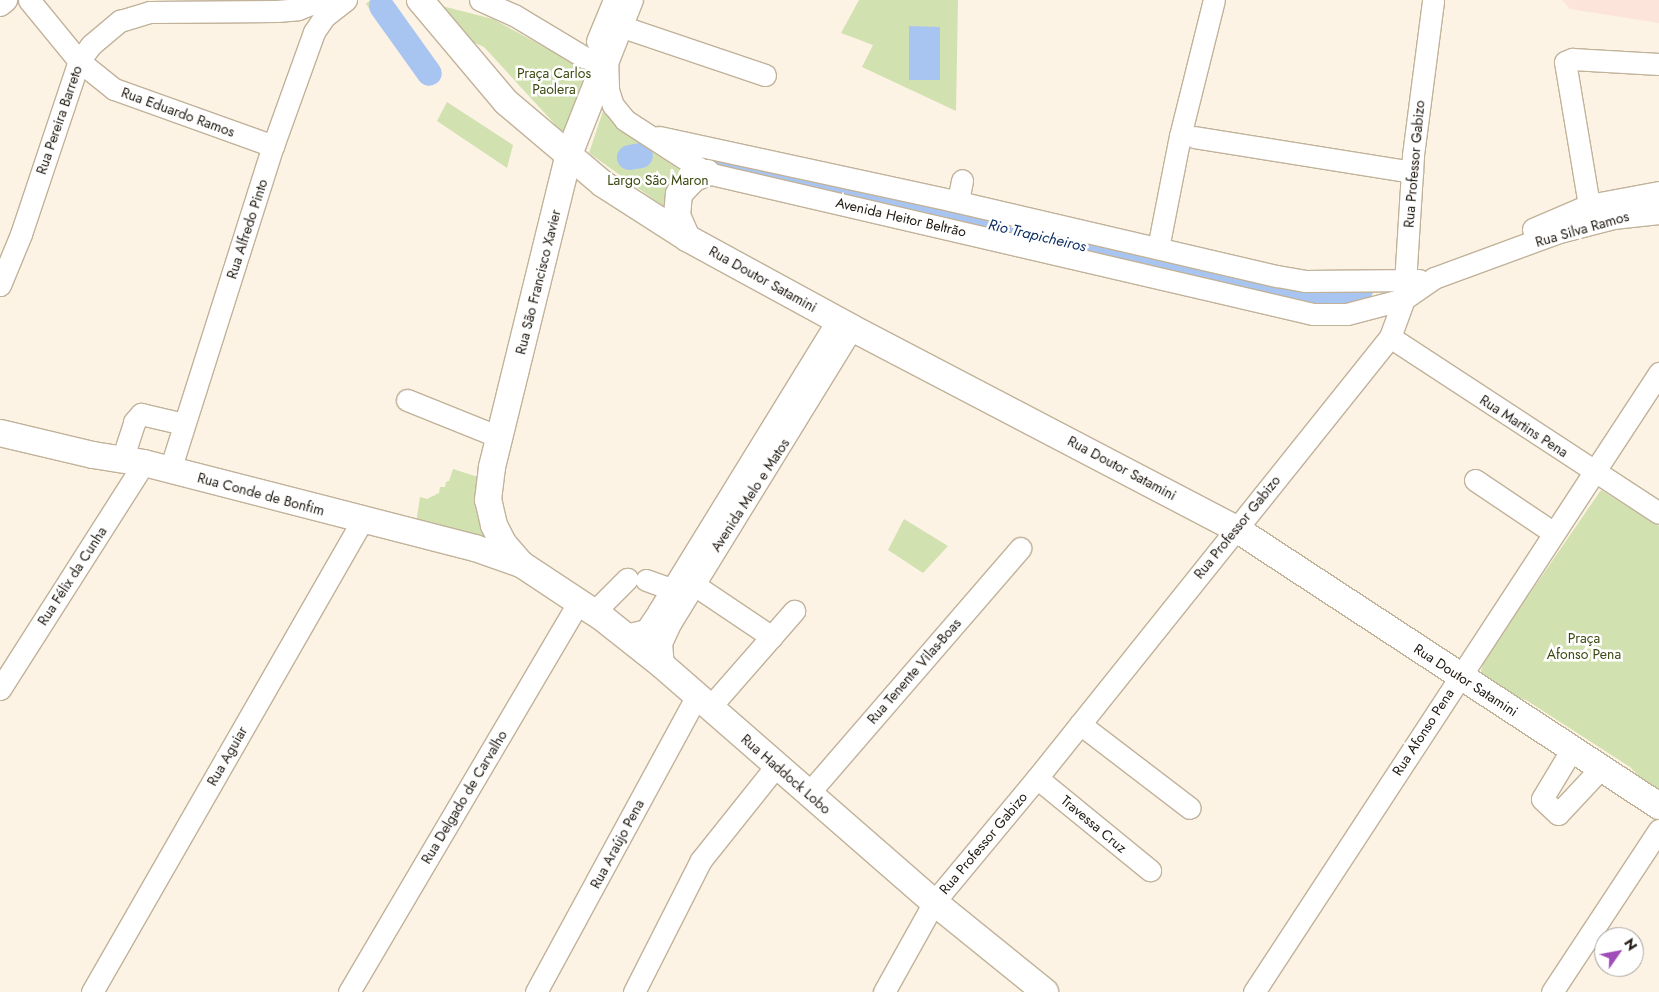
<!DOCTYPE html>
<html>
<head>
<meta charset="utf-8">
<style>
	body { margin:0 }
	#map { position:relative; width:1659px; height:992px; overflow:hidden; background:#fcf3e4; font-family:Jost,sans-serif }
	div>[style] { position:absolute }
	.medical>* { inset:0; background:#fde4db }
	.green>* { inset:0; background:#d2e1b0 }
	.water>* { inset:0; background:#a8c4f1 }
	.river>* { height:25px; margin:-12.5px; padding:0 12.5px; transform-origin:12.5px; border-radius:12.5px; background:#a8c4f1 }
	.roads { filter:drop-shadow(1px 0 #c1b29a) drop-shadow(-1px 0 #c1b29a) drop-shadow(0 1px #c1b29a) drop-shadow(0 -1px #c1b29a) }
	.minor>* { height:21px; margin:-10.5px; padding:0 10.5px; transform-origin:10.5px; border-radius:10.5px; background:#fff }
	.major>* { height:26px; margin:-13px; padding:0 13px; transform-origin:13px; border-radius:13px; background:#fff }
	span { translate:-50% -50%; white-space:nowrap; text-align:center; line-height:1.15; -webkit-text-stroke:5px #fff; paint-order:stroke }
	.park-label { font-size:14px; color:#3c4910 }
	.street-label { font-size:14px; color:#1d170f }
	.water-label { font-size:15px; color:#08295d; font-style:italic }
	.north { position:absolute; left:1594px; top:927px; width:50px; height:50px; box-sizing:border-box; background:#fff; border:1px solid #a5a29f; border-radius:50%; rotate:57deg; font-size:14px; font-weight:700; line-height:20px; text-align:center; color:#1d170f }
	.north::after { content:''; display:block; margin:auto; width:18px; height:22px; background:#a14bb8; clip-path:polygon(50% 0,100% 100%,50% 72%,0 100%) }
</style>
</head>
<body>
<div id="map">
	<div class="medical">
		<div style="clip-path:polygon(1562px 0,1659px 0,1659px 23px,1570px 9px)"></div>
	</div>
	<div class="green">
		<div style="clip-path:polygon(370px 0,382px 0,390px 8px,440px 74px,428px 86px,366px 4px)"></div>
		<div style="clip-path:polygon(859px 0,958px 0,956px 111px,862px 67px,873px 45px,841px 33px)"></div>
		<div style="clip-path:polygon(442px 6px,493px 19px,546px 48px,555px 47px,589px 70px,563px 133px,484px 47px,468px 40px)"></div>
		<div style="clip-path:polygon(447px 102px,513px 145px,507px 168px,437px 121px)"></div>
		<div style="clip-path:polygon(603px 111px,632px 138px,689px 176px,673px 213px,589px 153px)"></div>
		<div style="clip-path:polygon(453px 469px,478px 477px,485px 538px,416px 524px,420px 497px,427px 499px,439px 493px,440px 487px,445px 487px,446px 482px,449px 481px)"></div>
		<div style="clip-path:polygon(1601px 490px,1659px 526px,1659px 792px,1654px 792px,1630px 767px,1526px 700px,1505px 693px,1485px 679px,1481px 671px,1484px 660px)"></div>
		<div style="clip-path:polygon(904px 519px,948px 546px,923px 573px,888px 550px)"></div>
	</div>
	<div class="water">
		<div style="clip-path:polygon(909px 26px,940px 27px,940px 80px,909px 80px)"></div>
	</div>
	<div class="river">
		<div style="left:381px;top:6px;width:82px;rotate:54.4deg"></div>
		<div style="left:629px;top:157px;width:11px;rotate:-10deg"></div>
		<div style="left:714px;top:163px;width:605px;rotate:12.7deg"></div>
		<div style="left:1304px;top:296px;width:32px;rotate:7deg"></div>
		<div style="left:1336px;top:300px;width:26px;rotate:-23deg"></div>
	</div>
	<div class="roads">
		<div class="minor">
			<div style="left:29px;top:0;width:79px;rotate:50.7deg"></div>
			<div style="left:79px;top:61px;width:45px;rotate:38.7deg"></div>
			<div style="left:114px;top:89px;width:169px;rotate:19.7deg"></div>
			<div style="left:480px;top:0;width:37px;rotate:24deg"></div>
			<div style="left:514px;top:15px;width:82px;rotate:31deg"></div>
			<div style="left:584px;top:57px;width:14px;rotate:17deg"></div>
			<div style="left:597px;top:61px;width:10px;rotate:-17deg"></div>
			<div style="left:607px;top:58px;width:32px;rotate:88deg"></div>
			<div style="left:608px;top:90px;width:16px;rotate:72deg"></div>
			<div style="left:613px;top:105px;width:19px;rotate:51deg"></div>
			<div style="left:625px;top:120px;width:98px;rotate:32.9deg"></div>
			<div style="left:707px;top:173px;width:622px;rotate:13.1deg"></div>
			<div style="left:1313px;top:314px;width:34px"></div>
			<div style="left:1347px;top:314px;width:59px;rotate:-14.7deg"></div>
			<div style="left:1404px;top:299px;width:37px;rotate:-35deg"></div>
			<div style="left:1434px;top:278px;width:133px;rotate:-20.2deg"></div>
			<div style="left:1559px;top:232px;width:56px;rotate:-14.5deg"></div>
			<div style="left:1613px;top:218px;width:46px;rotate:-6.2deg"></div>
			<div style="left:0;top:5px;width:8px;rotate:-40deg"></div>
			<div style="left:620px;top:26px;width:153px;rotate:18.7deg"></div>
			<div style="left:597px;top:41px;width:44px;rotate:-67.5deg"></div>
			<div style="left:659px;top:137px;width:298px;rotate:12.2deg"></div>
			<div style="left:950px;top:200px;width:336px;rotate:13.1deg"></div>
			<div style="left:1277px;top:276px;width:28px;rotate:10deg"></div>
			<div style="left:1305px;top:281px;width:114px;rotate:-0.5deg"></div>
			<div style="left:1194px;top:137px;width:221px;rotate:9.1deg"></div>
			<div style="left:958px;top:201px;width:21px;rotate:-79deg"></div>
			<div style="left:1589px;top:205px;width:145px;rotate:-99.5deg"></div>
			<div style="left:1565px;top:62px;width:8px;rotate:-23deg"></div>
			<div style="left:1572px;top:59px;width:87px;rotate:3.3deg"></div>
			<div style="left:1533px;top:229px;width:61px;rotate:-23.2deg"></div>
			<div style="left:1589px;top:205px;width:71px;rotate:-10.5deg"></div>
			<div style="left:1158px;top:248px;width:114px;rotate:-78.9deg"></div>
			<div style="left:1180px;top:136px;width:140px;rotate:-76deg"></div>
			<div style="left:0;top:285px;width:55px;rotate:-67.6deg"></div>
			<div style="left:21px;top:234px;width:182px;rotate:-71.5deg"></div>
			<div style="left:79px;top:61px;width:20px;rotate:-53deg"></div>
			<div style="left:91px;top:45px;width:38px;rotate:-40deg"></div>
			<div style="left:120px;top:21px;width:31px;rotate:-17deg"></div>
			<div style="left:150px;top:12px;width:127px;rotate:-0.5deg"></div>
			<div style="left:277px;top:11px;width:21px;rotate:-5deg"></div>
			<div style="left:298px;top:9px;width:26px;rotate:-21deg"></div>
			<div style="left:1390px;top:337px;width:321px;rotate:33.2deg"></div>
			<div style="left:407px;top:400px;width:99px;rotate:21.9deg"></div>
			<div style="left:122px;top:460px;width:40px;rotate:-72deg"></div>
			<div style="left:134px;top:422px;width:11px;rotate:-49deg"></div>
			<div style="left:141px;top:414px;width:44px;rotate:13.1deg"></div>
			<div style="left:170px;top:470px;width:340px;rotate:-72.4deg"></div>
			<div style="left:273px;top:146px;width:121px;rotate:-70.2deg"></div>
			<div style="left:314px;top:32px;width:18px;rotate:-56deg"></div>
			<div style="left:324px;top:17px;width:28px;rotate:-38deg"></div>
			<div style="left:1475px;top:480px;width:95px;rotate:33.9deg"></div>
			<div style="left:646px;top:580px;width:27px;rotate:20deg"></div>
			<div style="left:693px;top:584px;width:95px;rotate:33.9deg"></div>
			<div style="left:594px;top:612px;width:47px;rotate:-45deg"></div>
			<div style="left:625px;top:635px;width:22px;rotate:-13deg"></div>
			<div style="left:646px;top:630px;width:22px;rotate:-56deg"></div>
			<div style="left:658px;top:612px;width:344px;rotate:-58.4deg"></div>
			<div style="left:663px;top:666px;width:23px;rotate:-95deg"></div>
			<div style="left:661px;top:643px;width:23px;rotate:-65deg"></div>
			<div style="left:671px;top:622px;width:345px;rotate:-58.4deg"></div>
			<div style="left:0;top:689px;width:268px;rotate:-57.5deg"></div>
			<div style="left:710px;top:707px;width:128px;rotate:-48.8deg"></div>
			<div style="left:1080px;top:724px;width:138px;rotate:37.4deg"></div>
			<div style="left:1572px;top:749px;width:58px;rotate:121deg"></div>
			<div style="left:1542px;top:799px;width:22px;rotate:43deg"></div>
			<div style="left:1558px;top:814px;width:63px;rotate:-46.9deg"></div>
			<div style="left:1037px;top:778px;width:146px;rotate:39.2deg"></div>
			<div style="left:808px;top:794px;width:325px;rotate:-49.2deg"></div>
			<div style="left:92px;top:992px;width:543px;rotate:-60.18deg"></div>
			<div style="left:349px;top:992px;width:453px;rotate:-59.5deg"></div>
			<div style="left:536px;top:992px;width:338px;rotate:-61.5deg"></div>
			<div style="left:634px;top:992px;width:148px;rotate:-63.1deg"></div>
			<div style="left:701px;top:860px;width:120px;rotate:-51.4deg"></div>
			<div style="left:884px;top:992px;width:103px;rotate:-60.9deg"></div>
			<div style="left:934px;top:902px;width:161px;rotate:-50.3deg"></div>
			<div style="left:1037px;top:778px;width:565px;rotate:-51.32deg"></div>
			<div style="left:1390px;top:337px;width:40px;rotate:-69.8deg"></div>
			<div style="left:1404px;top:299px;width:144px;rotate:-86.4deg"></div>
			<div style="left:1413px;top:155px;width:156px;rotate:-82.6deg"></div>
			<div style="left:1254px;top:992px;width:740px;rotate:-56.8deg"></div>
			<div style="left:1552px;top:992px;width:194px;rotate:-56.6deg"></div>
		</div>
		<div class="major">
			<div style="left:420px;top:0;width:133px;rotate:49.9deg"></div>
			<div style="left:506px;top:102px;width:127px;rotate:40.2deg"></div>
			<div style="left:603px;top:184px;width:100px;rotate:32.7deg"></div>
			<div style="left:687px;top:238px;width:188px;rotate:28.6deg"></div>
			<div style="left:852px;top:328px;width:432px;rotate:27.6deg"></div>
			<div style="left:1235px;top:528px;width:507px;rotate:33.25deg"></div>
			<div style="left:687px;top:238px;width:24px;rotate:-114deg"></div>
			<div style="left:677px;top:216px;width:22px;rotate:-85deg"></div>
			<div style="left:679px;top:194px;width:22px;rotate:-47deg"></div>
			<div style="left:694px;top:178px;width:14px;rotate:-21deg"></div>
			<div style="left:0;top:433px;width:96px;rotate:13.3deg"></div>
			<div style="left:93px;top:455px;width:52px;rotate:8.9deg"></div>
			<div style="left:144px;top:463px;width:342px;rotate:14.4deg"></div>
			<div style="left:475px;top:548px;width:49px;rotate:19.2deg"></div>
			<div style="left:521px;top:564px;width:100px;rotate:33.5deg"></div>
			<div style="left:604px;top:619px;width:75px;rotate:38.5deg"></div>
			<div style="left:663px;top:666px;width:359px;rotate:41.1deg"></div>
			<div style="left:934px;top:902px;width:143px;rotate:39deg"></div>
			<div style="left:521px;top:564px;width:28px;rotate:-131deg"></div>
			<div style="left:503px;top:543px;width:20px;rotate:-117deg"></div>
			<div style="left:494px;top:525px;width:26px;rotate:-103deg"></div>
			<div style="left:488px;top:500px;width:33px;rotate:-83deg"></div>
			<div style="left:492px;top:467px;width:319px;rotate:-76.2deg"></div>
			<div style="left:568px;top:157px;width:169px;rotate:-68.5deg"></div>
		</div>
	</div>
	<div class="park-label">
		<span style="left:554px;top:81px">Praça Carlos<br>Paolera</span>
		<span style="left:658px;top:180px">Largo São Maron</span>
		<span style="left:1584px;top:646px">Praça<br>Afonso Pena</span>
	</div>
	<div class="street-label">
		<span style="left:178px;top:112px;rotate:20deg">Rua Eduardo Ramos</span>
		<span style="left:59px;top:120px;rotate:-71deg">Rua Pereira Barreto</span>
		<span style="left:1414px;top:164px;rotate:-85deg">Rua Professor Gabizo</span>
		<span style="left:901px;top:217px;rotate:13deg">Avenida Heitor Beltrão</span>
		<span style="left:247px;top:229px;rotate:-72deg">Rua Alfredo Pinto</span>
		<span style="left:1582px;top:229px;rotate:-16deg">Rua Silva Ramos</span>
		<span style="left:763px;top:279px;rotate:29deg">Rua Doutor Satamini</span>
		<span style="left:538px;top:282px;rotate:-76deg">Rua São Francisco Xavier</span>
		<span style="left:1524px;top:426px;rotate:33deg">Rua Martins Pena</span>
		<span style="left:1122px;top:468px;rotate:28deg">Rua Doutor Satamini</span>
		<span style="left:261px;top:494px;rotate:15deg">Rua Conde de Bonfim</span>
		<span style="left:750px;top:495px;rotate:-57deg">Avenida Melo e Matos</span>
		<span style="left:1237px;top:527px;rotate:-51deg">Rua Professor Gabizo</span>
		<span style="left:72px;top:576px;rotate:-57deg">Rua Félix da Cunha</span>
		<span style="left:914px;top:671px;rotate:-49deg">Rua Tenente Vilas-Boas</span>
		<span style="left:1466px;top:680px;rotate:33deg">Rua Doutor Satamini</span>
		<span style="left:1423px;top:732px;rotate:-57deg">Rua Afonso Pena</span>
		<span style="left:227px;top:756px;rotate:-60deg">Rua Aguiar</span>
		<span style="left:786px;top:774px;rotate:41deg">Rua Haddock Lobo</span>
		<span style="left:464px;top:797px;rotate:-59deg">Rua Delgado de Carvalho</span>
		<span style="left:1094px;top:824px;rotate:40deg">Travessa Cruz</span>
		<span style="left:983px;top:843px;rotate:-50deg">Rua Professor Gabizo</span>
		<span style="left:617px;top:844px;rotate:-62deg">Rua Araújo Pena</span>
	</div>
	<div class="water-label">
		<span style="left:1037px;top:236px;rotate:13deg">Rio Trapicheiros</span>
	</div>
	<div class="north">N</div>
</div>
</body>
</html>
